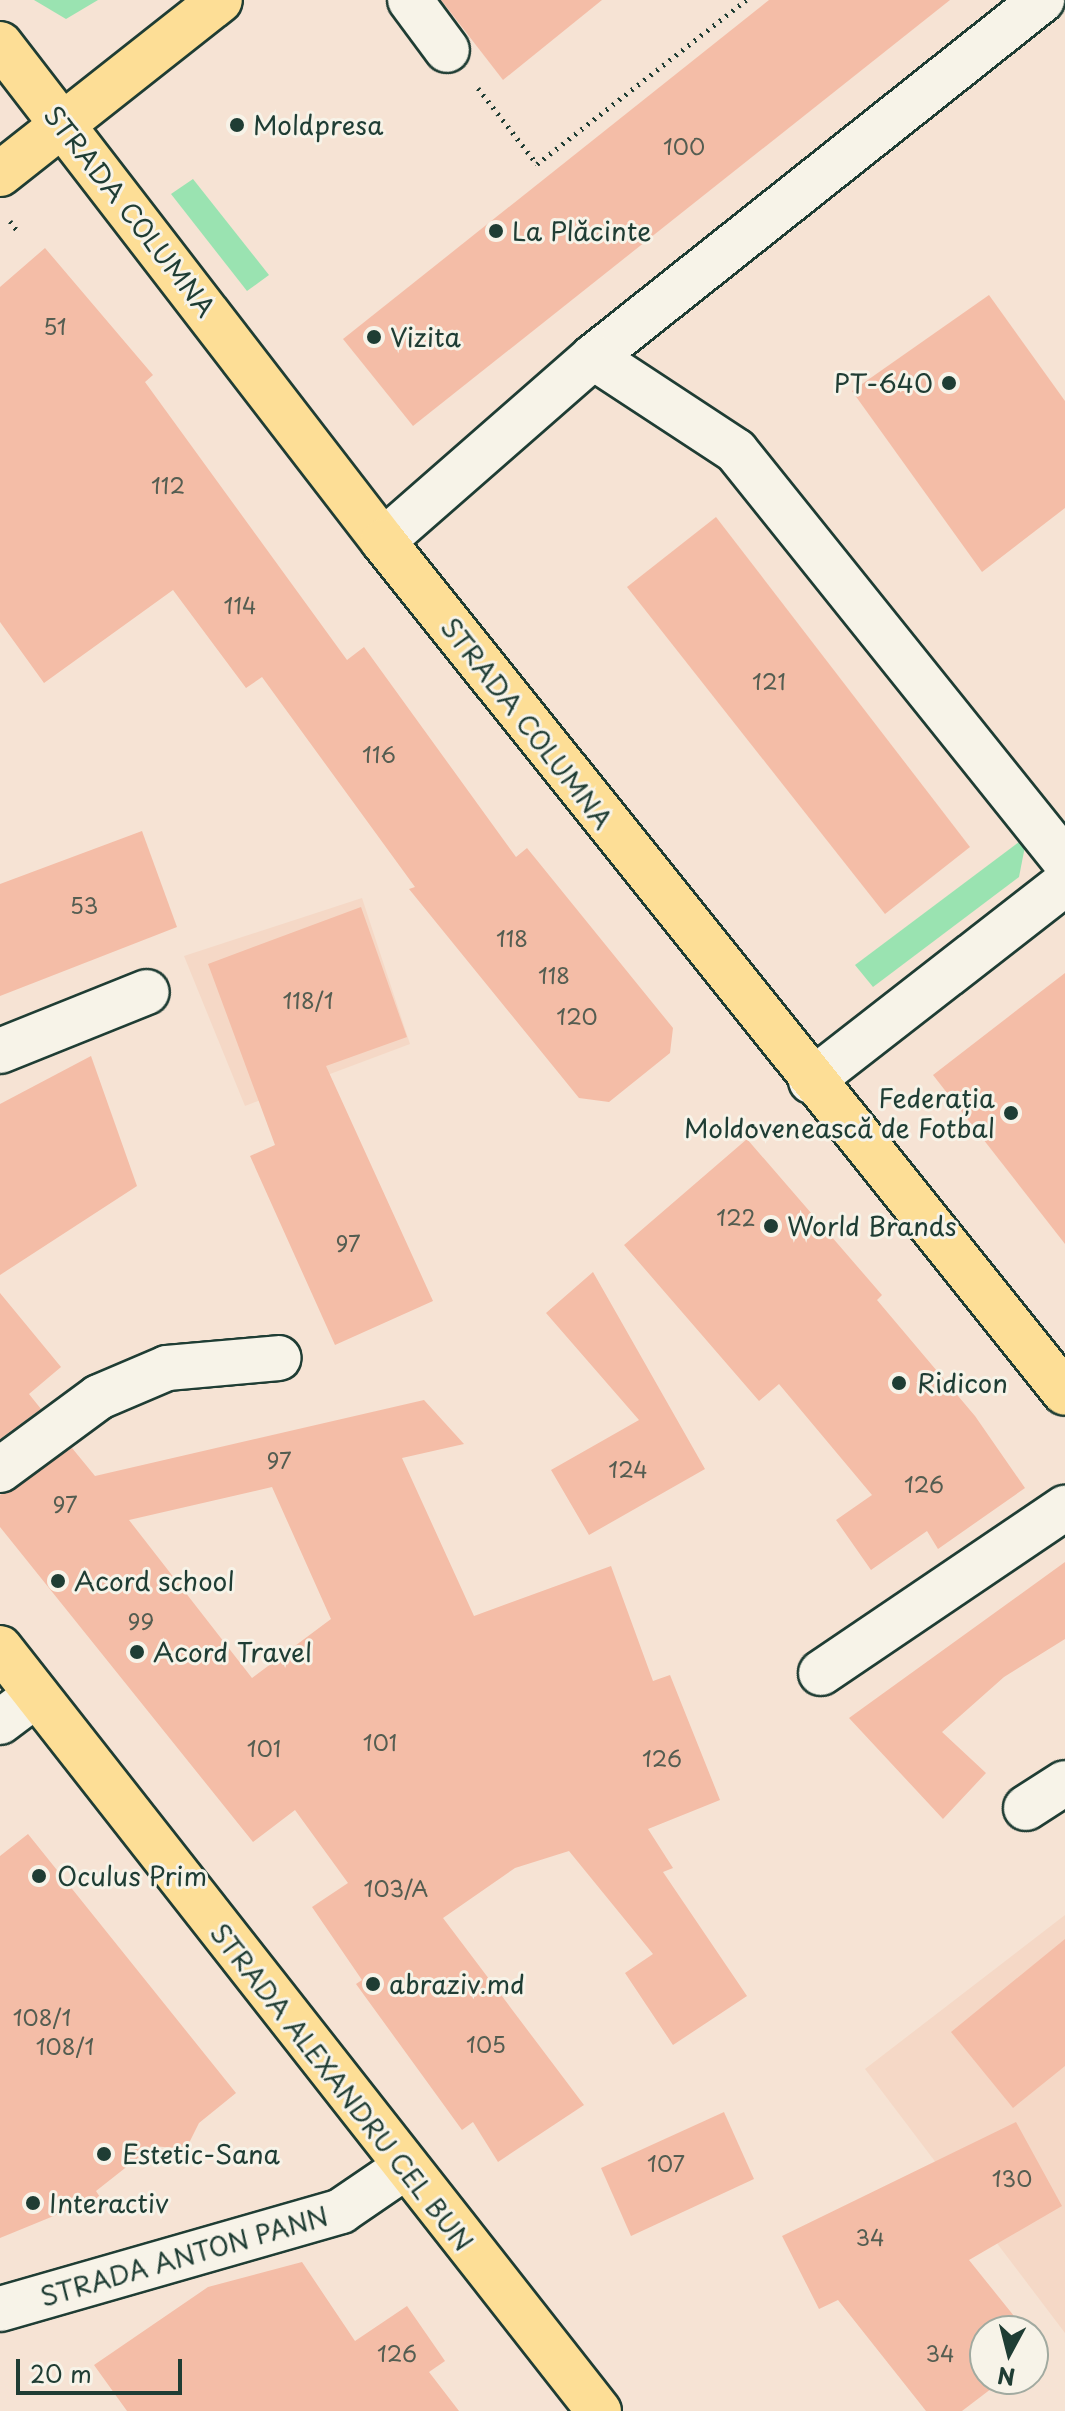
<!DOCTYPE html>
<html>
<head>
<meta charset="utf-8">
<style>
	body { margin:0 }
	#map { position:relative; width:1065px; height:2411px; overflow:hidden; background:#f6e3d4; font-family:"Playpen Sans",sans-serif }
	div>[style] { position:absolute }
	.built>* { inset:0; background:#f5d8c6 }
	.green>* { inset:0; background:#9ae3b1 }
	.building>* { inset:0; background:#f4bda7 }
	.path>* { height:5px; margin-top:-2.5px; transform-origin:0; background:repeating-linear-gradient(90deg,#1f3d34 0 2px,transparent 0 8px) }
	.roads { filter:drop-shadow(2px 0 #1f3d34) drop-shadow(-2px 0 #1f3d34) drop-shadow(0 2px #1f3d34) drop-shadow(0 -2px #1f3d34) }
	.minor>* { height:44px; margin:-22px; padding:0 22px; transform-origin:22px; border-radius:22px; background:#f7f3e8 }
	.major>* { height:44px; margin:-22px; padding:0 22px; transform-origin:22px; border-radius:22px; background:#fdde96 }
	.dots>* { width:22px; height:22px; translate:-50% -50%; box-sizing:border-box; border:4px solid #f7f3e8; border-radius:50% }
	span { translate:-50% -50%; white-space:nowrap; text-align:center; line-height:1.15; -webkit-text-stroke:6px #f7f3e8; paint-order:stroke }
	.number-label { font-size:22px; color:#545d51 }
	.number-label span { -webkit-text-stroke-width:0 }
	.poi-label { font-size:26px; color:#1f3d34 }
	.left { translate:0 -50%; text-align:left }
	.right { translate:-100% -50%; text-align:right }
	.street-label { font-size:26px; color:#1f3d34 }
	.north { position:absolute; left:969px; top:2315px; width:80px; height:80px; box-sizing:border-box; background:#f7f3e8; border:2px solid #a1aaa0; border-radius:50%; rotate:187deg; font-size:22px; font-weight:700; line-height:32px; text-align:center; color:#1f3d34 }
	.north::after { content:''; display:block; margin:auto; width:28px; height:36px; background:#1f3d34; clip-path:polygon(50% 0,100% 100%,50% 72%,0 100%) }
	.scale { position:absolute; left:16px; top:2359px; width:166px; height:36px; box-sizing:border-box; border:4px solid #1f3d34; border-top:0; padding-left:10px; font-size:24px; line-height:28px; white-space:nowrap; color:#1f3d34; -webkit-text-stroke:6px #f7f3e8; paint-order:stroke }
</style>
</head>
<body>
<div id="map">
	<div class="built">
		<div style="clip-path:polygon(362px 898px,410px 1044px,245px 1106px,184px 956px)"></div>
		<div style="clip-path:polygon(1065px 1915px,1065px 2333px,865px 2069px)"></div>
	</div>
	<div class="green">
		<div style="clip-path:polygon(34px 0,98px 0,66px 19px)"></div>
		<div style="clip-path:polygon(193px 179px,269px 275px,247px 291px,171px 194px)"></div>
		<div style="clip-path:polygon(1027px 836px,1019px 877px,873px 987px,855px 965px)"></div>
	</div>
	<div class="building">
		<div style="clip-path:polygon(441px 0,602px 0,503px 80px)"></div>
		<div style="clip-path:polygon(769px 0,950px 0,413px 426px,343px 339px)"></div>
		<div style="clip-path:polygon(45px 248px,153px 375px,145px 382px,347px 660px,364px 647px,516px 857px,527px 848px,673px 1028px,670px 1053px,609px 1102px,579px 1098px,409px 889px,415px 887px,262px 677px,246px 688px,173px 590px,44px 683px,0 622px,0 287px)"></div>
		<div style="clip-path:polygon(989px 295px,1065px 401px,1065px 508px,982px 572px,852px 391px)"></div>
		<div style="clip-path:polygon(716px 517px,970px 847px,885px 914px,627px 587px)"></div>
		<div style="clip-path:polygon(142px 831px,177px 927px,0 996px,0 884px)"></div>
		<div style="clip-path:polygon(361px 907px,407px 1037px,326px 1066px,433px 1301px,335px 1345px,250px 1156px,275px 1145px,208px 964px)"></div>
		<div style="clip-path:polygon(1065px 973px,1065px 1244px,933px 1075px)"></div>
		<div style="clip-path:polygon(91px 1056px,137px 1186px,0 1275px,0 1104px)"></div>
		<div style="clip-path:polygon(747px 1139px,882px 1295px,877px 1300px,975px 1416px,1025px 1488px,938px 1549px,927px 1531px,871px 1570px,836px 1520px,872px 1495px,779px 1384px,759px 1401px,624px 1245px)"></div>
		<div style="clip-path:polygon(593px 1272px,705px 1469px,589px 1535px,551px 1470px,639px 1420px,546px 1313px)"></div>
		<div style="clip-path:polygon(0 1293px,61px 1367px,29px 1394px,41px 1409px,0 1439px)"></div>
		<div style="clip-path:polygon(evenodd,424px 1400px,464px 1444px,402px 1458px,474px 1616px,611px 1566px,653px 1681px,670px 1675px,720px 1800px,648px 1829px,673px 1868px,663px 1872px,747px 1996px,673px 2045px,625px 1973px,653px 1954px,569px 1851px,515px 1868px,443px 1918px,584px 2105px,498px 2162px,473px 2122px,462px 2130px,356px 1984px,362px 1980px,312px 1907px,348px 1883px,295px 1810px,253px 1842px,0 1527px,0 1495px,72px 1448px,95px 1476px,424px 1400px,272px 1487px,331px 1619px,252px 1678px,129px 1520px,272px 1487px)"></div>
		<div style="clip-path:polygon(1065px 1562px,1065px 1639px,1004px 1677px,942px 1732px,986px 1773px,943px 1819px,849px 1718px)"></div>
		<div style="clip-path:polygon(28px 1834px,236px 2093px,199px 2123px,186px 2149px,153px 2146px,96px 2191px,100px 2197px,0 2238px,0 1856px)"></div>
		<div style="clip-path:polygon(1065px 1939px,1065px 2066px,1013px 2108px,951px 2032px)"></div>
		<div style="clip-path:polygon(724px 2112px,754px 2179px,631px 2236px,601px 2168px)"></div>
		<div style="clip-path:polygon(1016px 2122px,1062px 2206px,969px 2260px,1026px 2331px,985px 2331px,985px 2379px,1004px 2379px,962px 2411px,926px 2411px,838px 2300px,819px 2309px,782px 2236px)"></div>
		<div style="clip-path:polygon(302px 2262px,355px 2341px,407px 2306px,445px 2361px,429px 2372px,459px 2411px,127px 2411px,94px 2365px,208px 2287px)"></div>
	</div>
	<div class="path">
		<div style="left:478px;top:88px;width:96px;rotate:52.2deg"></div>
		<div style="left:537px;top:164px;width:266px;rotate:-38.1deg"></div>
		<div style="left:10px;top:221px;width:15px;rotate:53deg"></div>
	</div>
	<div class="roads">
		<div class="minor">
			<div style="left:410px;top:0;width:62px;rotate:53.5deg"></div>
			<div style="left:593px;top:357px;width:574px;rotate:-38.49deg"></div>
			<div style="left:383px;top:541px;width:279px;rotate:-41.2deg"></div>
			<div style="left:593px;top:357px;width:171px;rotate:33.3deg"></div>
			<div style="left:736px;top:451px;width:526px;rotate:51.26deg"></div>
			<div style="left:0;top:1051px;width:158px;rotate:-21.9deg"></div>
			<div style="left:811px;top:1081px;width:322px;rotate:-37.9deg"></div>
			<div style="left:0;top:1470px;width:123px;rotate:-36.4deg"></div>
			<div style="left:99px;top:1397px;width:74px;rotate:-23.1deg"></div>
			<div style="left:167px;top:1368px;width:112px;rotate:-5.1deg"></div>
			<div style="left:821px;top:1673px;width:295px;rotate:-34.1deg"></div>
			<div style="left:0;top:1722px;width:45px;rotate:-36.9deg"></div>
			<div style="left:1026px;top:1808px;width:46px;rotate:-32.7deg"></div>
			<div style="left:0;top:2309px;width:355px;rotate:-16deg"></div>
			<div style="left:341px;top:2211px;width:76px;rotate:-34.3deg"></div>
		</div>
		<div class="major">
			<div style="left:0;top:44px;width:627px;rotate:52.38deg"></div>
			<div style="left:383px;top:541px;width:1091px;rotate:51.32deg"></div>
			<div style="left:0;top:174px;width:280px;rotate:-38.3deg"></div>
			<div style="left:0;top:1648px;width:970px;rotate:51.87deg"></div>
		</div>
	</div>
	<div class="dots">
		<div style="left:237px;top:125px;background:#1f3d34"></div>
		<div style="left:496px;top:231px;background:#1f3d34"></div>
		<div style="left:374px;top:337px;background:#1f3d34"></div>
		<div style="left:949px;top:383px;background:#1f3d34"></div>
		<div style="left:1011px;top:1113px;background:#1f3d34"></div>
		<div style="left:771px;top:1226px;background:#1f3d34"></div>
		<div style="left:899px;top:1383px;background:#1f3d34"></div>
		<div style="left:58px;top:1581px;background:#1f3d34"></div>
		<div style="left:137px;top:1652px;background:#1f3d34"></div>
		<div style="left:39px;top:1876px;background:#1f3d34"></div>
		<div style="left:373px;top:1984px;background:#1f3d34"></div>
		<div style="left:104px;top:2154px;background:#1f3d34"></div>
		<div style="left:33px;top:2203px;background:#1f3d34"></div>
	</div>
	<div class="number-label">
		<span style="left:684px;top:146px">100</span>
		<span style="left:55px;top:326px">51</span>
		<span style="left:168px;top:485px">112</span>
		<span style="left:240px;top:605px">114</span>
		<span style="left:769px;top:681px">121</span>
		<span style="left:379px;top:754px">116</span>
		<span style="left:84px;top:905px">53</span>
		<span style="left:512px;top:938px">118</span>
		<span style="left:554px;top:975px">118</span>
		<span style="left:308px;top:1000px">118/1</span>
		<span style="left:577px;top:1016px">120</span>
		<span style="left:736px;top:1217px">122</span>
		<span style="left:348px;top:1243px">97</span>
		<span style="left:279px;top:1460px">97</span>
		<span style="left:628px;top:1469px">124</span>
		<span style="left:924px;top:1484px">126</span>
		<span style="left:65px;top:1504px">97</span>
		<span style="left:141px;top:1621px">99</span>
		<span style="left:380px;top:1742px">101</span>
		<span style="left:264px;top:1748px">101</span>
		<span style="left:662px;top:1758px">126</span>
		<span style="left:396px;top:1888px">103/A</span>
		<span style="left:42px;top:2017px">108/1</span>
		<span style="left:486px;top:2044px">105</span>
		<span style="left:65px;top:2046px">108/1</span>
		<span style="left:666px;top:2163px">107</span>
		<span style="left:1012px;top:2178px">130</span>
		<span style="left:870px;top:2237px">34</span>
		<span style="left:397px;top:2353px">126</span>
		<span style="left:940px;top:2353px">34</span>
	</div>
	<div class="poi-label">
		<span class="left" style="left:253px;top:125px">Moldpresa</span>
		<span class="left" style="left:512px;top:231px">La Plăcinte</span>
		<span class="left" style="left:390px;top:337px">Vizita</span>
		<span class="right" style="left:933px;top:383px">PT-640</span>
		<span class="right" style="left:995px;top:1113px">Federația<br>Moldovenească de Fotbal</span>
		<span class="left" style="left:787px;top:1226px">World Brands</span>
		<span class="left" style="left:917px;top:1383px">Ridicon</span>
		<span class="left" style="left:74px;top:1581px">Acord school</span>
		<span class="left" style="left:153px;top:1652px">Acord Travel</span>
		<span class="left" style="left:57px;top:1876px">Oculus Prim</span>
		<span class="left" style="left:389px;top:1984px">abraziv.md</span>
		<span class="left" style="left:122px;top:2154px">Estetic-Sana</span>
		<span class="left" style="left:49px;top:2203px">Interactiv</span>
	</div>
	<div class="street-label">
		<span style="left:130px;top:211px;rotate:52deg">STRADA COLUMNA</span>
		<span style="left:527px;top:723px;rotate:52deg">STRADA COLUMNA</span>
		<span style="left:342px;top:2087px;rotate:52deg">STRADA ALEXANDRU CEL BUN</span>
		<span style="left:184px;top:2256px;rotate:-16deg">STRADA ANTON PANN</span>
	</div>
	<div class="north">N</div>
	<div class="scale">20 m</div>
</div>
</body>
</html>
